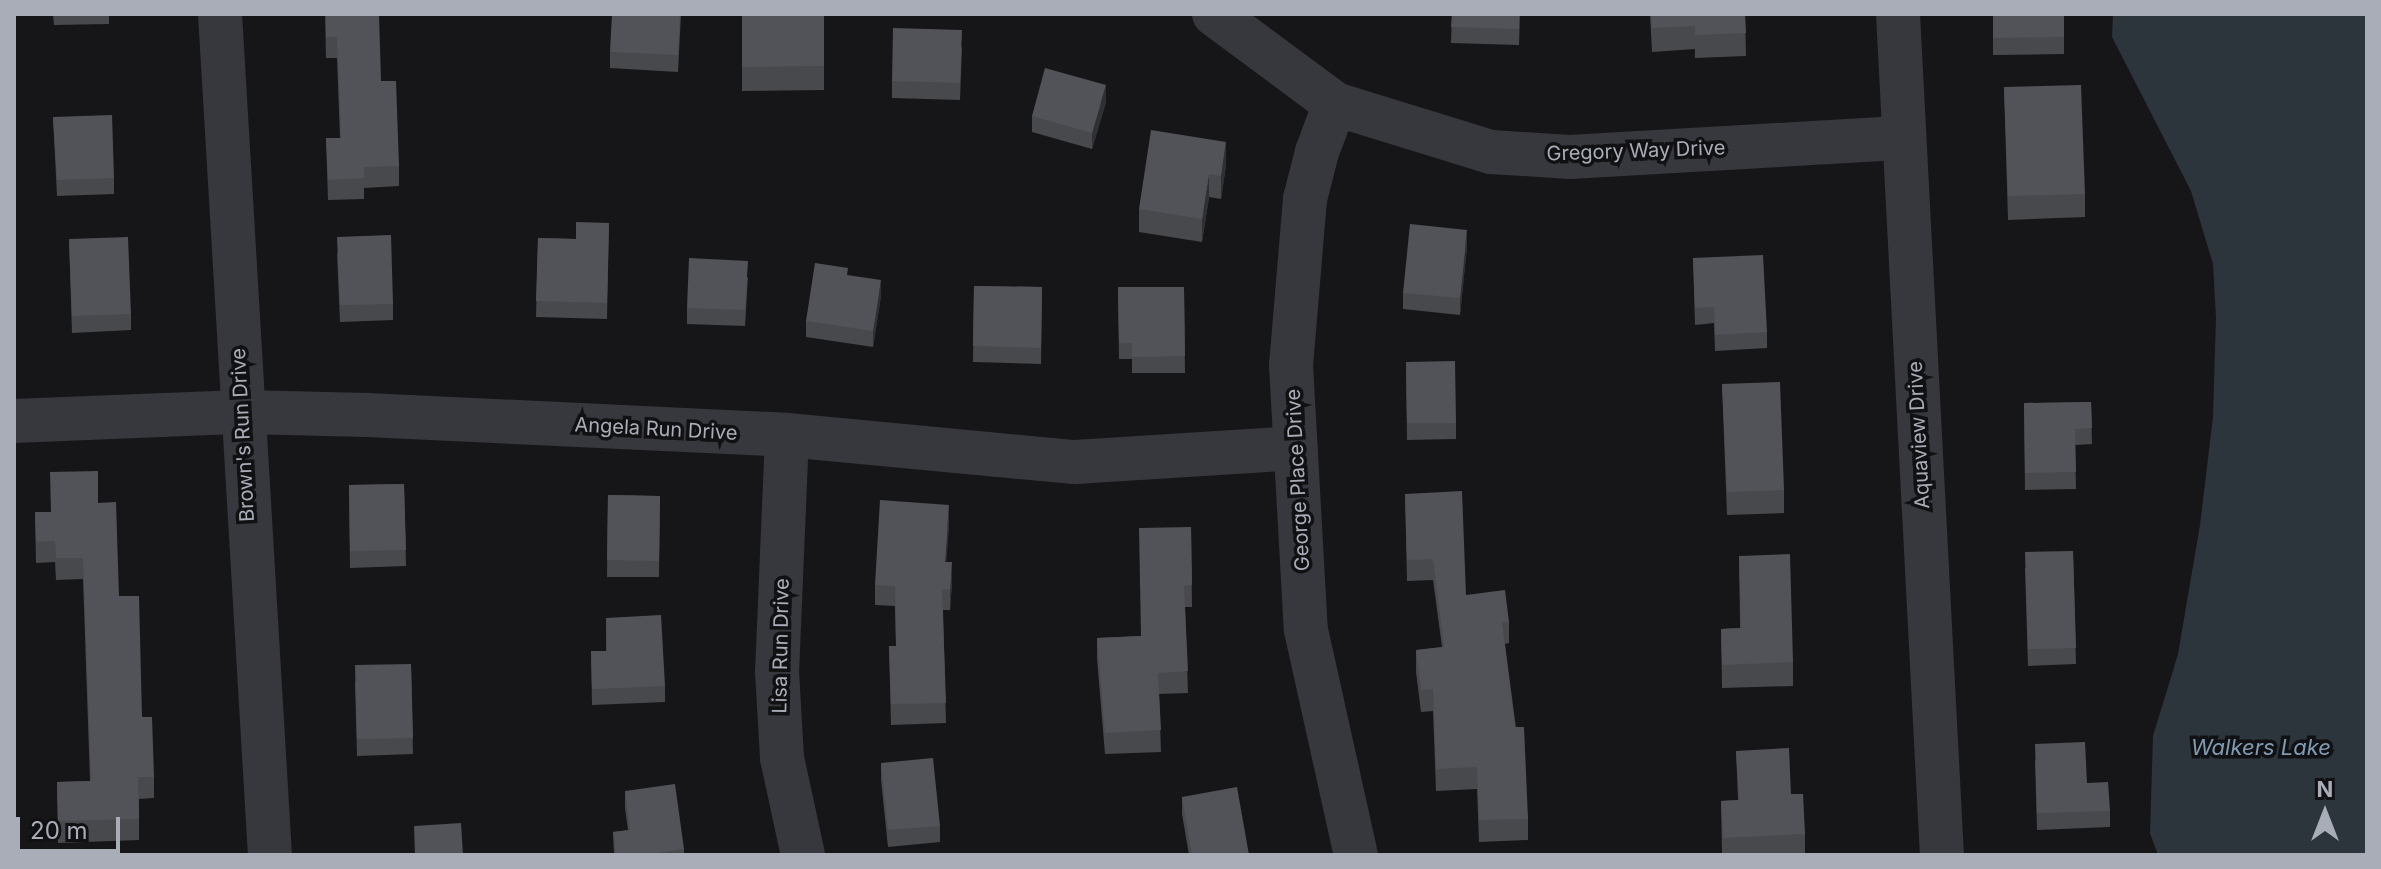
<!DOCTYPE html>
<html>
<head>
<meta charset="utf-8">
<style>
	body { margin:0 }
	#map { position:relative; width:2381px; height:869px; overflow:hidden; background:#161618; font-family:Inter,sans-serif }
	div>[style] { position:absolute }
	.water>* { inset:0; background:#2c353c }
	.minor>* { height:44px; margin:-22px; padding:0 22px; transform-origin:22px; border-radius:22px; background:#37383d }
	.wall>* { inset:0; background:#47494d }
	.shaded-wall>* { inset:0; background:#2f3033 }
	.building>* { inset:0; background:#525359 }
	span { translate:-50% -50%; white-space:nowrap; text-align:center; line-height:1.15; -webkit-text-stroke:7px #111113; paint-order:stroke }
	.street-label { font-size:20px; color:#a8adb8 }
	.water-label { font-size:22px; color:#7f9bb3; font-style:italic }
	.frame { position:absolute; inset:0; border:16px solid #a8adb8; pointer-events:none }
	.north { position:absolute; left:2285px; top:773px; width:80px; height:80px; -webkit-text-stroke:6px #111113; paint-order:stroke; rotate:0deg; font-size:22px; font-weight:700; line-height:32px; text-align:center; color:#a8adb8 }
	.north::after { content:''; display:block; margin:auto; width:28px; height:36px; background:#a8adb8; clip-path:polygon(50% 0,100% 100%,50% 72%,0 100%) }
	.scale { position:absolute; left:16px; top:817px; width:104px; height:36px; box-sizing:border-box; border:4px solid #a8adb8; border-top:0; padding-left:10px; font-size:24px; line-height:28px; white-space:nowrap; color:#a8adb8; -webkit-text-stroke:6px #111113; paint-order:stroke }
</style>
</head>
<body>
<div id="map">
	<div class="water">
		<div style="clip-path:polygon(2113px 14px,2367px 14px,2367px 855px,2158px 855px,2150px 833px,2153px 736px,2178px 654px,2200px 525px,2213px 417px,2216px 317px,2213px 264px,2191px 191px,2112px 37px)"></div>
	</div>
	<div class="minor">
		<div style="left:220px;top:14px;width:842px;rotate:86.6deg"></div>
		<div style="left:1214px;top:14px;width:151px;rotate:36.6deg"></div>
		<div style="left:1335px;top:104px;width:163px;rotate:17.1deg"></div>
		<div style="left:1491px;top:152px;width:79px;rotate:3.6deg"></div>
		<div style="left:1570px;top:157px;width:334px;rotate:-3.3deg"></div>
		<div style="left:1898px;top:14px;width:842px;rotate:87.01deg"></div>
		<div style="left:1335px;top:104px;width:51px;rotate:110.6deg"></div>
		<div style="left:1317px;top:152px;width:49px;rotate:104.3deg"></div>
		<div style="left:1305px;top:199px;width:167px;rotate:94.8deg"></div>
		<div style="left:1291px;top:365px;width:265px;rotate:86.8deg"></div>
		<div style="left:1306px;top:630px;width:230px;rotate:77.5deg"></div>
		<div style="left:14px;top:421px;width:227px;rotate:-2.3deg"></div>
		<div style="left:241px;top:412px;width:126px;rotate:1.4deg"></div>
		<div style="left:367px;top:415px;width:420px;rotate:2.7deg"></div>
		<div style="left:787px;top:435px;width:289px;rotate:5.4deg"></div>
		<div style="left:1075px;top:462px;width:221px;rotate:-3.6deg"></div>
		<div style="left:787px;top:435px;width:236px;rotate:92.4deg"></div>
		<div style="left:777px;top:671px;width:87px;rotate:86.7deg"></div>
		<div style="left:782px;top:758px;width:99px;rotate:77.8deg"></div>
	</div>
	<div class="wall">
		<div style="clip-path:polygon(53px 14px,109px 14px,109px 24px,54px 25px)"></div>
		<div style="clip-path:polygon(325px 14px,381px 81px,399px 166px,399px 186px,364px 188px,364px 199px,328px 200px,326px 138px,340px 138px,337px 58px,326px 58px)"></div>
		<div style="clip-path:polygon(681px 14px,678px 72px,610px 68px,610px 52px)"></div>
		<div style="clip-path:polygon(742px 14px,824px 14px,824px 90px,742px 91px)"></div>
		<div style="clip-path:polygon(1452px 14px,1520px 14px,1519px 45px,1451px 43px)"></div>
		<div style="clip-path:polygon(1650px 14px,1745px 14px,1746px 56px,1695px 58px,1695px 49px,1652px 52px)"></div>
		<div style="clip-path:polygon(1993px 14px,2064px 14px,2064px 54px,1993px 55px)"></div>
		<div style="clip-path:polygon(962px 47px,960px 100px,892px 98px,892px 81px)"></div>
		<div style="clip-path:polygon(2004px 87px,2085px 194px,2085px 217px,2008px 220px)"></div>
		<div style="clip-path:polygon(1106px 102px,1092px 149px,1032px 132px,1032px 116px)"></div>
		<div style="clip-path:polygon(53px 117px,114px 178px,114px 194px,57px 196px)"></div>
		<div style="clip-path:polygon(1226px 165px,1221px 199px,1209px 197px,1202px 242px,1139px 232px,1139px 209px)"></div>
		<div style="clip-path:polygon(609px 223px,607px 319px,536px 317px,538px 238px,576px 239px)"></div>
		<div style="clip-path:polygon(69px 239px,131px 314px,131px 330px,72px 333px)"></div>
		<div style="clip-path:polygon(1467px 246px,1460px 315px,1403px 309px,1403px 293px)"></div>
		<div style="clip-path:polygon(337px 253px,393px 304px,393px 320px,340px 322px)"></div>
		<div style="clip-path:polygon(1693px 258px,1767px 332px,1767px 348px,1715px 351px,1714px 323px,1695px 325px)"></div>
		<div style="clip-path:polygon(848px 275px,881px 296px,873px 347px,806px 337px,806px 321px)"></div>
		<div style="clip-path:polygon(748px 277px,745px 326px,687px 324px,687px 308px)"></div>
		<div style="clip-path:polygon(974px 286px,1042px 287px,1041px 364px,973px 362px)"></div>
		<div style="clip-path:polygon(1118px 287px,1184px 287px,1185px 373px,1132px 373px,1132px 359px,1119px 359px)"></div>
		<div style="clip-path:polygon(1406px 362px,1456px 423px,1456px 439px,1407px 440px)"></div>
		<div style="clip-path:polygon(1722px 384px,1784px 490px,1784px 513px,1727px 515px)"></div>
		<div style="clip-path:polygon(2091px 402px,2092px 444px,2075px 445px,2076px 489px,2025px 490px,2024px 403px)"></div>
		<div style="clip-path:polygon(404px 484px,406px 566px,350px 568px,349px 485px)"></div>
		<div style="clip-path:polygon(1405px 494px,1466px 595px,1509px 622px,1509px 643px,1505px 644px,1528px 819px,1528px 840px,1479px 842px,1477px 789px,1436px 791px,1433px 711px,1421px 712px,1416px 672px,1416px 650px,1442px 647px,1433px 580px,1407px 581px)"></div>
		<div style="clip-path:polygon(608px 495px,660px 496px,659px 577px,607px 577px)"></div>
		<div style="clip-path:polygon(98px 503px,119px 596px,154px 777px,154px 798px,139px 799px,139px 840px,58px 843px,57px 782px,90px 781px,83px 579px,56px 580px,55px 562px,36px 563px,35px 512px,51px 512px)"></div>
		<div style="clip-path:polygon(949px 525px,946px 562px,952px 583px,950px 610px,943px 610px,946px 723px,891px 725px,889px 646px,896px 646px,895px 606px,875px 605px,875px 585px)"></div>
		<div style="clip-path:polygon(1191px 527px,1192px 607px,1185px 607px,1188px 693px,1159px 694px,1161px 752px,1105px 754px,1097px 659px,1097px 638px,1141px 636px)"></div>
		<div style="clip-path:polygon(2073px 551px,2076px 664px,2028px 666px,2025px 568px)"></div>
		<div style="clip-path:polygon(1739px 556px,1793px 662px,1793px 686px,1722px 688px,1721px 629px,1740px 628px)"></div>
		<div style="clip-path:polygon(606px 618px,665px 686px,665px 702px,592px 705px,591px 651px,606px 651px)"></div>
		<div style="clip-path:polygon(411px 664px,413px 754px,357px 756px,355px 682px)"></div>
		<div style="clip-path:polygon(1736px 751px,1791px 794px,1805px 834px,1805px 855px,1722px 855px,1721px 801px,1738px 800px)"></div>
		<div style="clip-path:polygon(2035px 760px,2087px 783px,2110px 811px,2110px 827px,2037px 830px)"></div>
		<div style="clip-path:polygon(881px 763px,940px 826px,940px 842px,888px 847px,881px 780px)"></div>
		<div style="clip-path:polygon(625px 791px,684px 849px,684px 855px,614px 855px,613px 832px,628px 830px,625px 808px)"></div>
		<div style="clip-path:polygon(1182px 797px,1249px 855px,1189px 855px,1182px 814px)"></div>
	</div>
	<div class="shaded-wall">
		<div style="clip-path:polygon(1106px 85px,1106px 102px,1092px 149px,1092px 133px)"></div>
		<div style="clip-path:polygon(1226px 142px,1226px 165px,1221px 199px,1221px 176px)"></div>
		<div style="clip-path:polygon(1209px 174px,1209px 197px,1202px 242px,1202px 219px)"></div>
		<div style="clip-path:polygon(1467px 230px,1467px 246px,1460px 315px,1460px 298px)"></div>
		<div style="clip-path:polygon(881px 280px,881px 296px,873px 347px,873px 331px)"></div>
		<div style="clip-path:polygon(949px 505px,949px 525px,945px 582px,945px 562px)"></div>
		<div style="clip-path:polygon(952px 562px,952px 583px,950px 610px,950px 590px)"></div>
	</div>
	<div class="building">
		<div style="clip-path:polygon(326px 14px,379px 14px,381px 81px,396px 81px,399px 166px,364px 167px,364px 178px,328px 180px,326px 138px,341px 138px,337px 37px,326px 37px)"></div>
		<div style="clip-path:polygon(612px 14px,680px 14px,678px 55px,610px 52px)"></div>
		<div style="clip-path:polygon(742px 14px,824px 14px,824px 66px,742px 67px)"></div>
		<div style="clip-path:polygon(1452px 14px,1519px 14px,1519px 29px,1451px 27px)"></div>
		<div style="clip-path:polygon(1651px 14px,1745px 14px,1746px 33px,1695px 35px,1695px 26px,1652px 28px)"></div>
		<div style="clip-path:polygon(1993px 14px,2064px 14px,2064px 37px,1993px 38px)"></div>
		<div style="clip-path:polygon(893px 28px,962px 30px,960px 83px,892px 81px)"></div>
		<div style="clip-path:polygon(1045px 68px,1106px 85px,1092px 133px,1032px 116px)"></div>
		<div style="clip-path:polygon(2081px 85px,2085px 194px,2008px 196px,2004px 87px)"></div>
		<div style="clip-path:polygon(112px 115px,114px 178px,57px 180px,53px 117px)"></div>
		<div style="clip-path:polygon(1151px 130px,1226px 142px,1221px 176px,1209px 174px,1202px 219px,1139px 209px)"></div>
		<div style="clip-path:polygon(576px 222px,609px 223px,607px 303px,536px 301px,538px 238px,576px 239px)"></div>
		<div style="clip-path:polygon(1410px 224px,1467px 230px,1460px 298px,1403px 293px)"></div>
		<div style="clip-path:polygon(391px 235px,393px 304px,340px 305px,337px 237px)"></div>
		<div style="clip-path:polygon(128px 237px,131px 314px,72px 316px,69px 239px)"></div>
		<div style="clip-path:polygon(1763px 255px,1767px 332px,1715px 335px,1714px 307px,1695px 308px,1693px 258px)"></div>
		<div style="clip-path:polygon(689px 258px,748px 261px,745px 310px,687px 308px)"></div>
		<div style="clip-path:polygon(815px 263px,848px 268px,847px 275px,881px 280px,873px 331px,806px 321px)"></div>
		<div style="clip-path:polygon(974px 286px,1042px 287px,1041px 348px,973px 346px)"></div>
		<div style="clip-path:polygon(1118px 287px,1184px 287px,1185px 356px,1132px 357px,1132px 343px,1119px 343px)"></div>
		<div style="clip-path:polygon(1455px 361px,1456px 423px,1407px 423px,1406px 362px)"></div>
		<div style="clip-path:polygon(1780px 382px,1784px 490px,1727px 492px,1722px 384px)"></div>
		<div style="clip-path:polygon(2091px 402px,2092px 428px,2075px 429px,2076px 472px,2025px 473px,2024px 403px)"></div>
		<div style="clip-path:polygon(98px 471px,98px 503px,116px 502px,119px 596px,139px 596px,142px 717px,152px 717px,154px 777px,138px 777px,139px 819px,58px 821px,57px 782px,91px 781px,83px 558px,56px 558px,55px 541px,36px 542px,35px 512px,51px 512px,50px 472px)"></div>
		<div style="clip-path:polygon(404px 484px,406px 550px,350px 551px,349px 485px)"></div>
		<div style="clip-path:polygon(1462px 491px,1466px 595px,1505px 590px,1509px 622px,1502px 622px,1515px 727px,1524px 727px,1528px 819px,1479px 820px,1477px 767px,1436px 769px,1433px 689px,1421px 690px,1416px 650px,1444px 647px,1433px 559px,1407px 560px,1405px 494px)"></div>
		<div style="clip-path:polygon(608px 495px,660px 496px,659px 561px,607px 560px)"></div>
		<div style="clip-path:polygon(880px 500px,949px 505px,945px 562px,952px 562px,950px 590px,942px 589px,946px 703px,891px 704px,889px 646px,896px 646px,895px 586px,875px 585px)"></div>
		<div style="clip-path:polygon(1191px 527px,1192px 585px,1184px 586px,1188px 671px,1158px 673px,1161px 730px,1105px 733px,1097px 638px,1141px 636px,1139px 528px)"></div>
		<div style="clip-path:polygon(2073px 551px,2076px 648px,2028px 649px,2025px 552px)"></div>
		<div style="clip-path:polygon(1790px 554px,1793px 662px,1722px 665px,1721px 629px,1741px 628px,1739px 556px)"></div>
		<div style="clip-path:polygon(661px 615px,665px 686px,592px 689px,591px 651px,607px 651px,606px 618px)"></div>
		<div style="clip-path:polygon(411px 664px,413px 738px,357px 739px,355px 665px)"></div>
		<div style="clip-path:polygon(2085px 742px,2087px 783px,2108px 782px,2110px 811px,2037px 813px,2035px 744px)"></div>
		<div style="clip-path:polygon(1789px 748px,1791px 794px,1803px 794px,1805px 834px,1723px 838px,1721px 801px,1739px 800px,1736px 751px)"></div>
		<div style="clip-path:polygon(933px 758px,940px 826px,888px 830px,881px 763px)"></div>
		<div style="clip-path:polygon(675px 784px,684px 849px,640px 855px,616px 855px,613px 832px,630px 830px,625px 791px)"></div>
		<div style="clip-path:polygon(1237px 787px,1249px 855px,1192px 855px,1182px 797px)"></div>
		<div style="clip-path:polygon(461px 823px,463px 855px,415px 855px,414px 826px)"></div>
	</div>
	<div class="street-label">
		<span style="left:1636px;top:151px;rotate:-2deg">Gregory Way Drive</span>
		<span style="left:656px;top:429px;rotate:3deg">Angela Run Drive</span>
		<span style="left:243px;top:435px;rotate:-93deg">Brown's Run Drive</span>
		<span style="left:1919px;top:435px;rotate:-93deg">Aquaview Drive</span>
		<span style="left:1298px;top:480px;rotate:-93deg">George Place Drive</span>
		<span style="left:781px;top:646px;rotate:-89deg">Lisa Run Drive</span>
	</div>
	<div class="water-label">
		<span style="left:2261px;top:748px">Walkers Lake</span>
	</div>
	<div class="frame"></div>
	<div class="north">N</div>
	<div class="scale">20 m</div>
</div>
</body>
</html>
